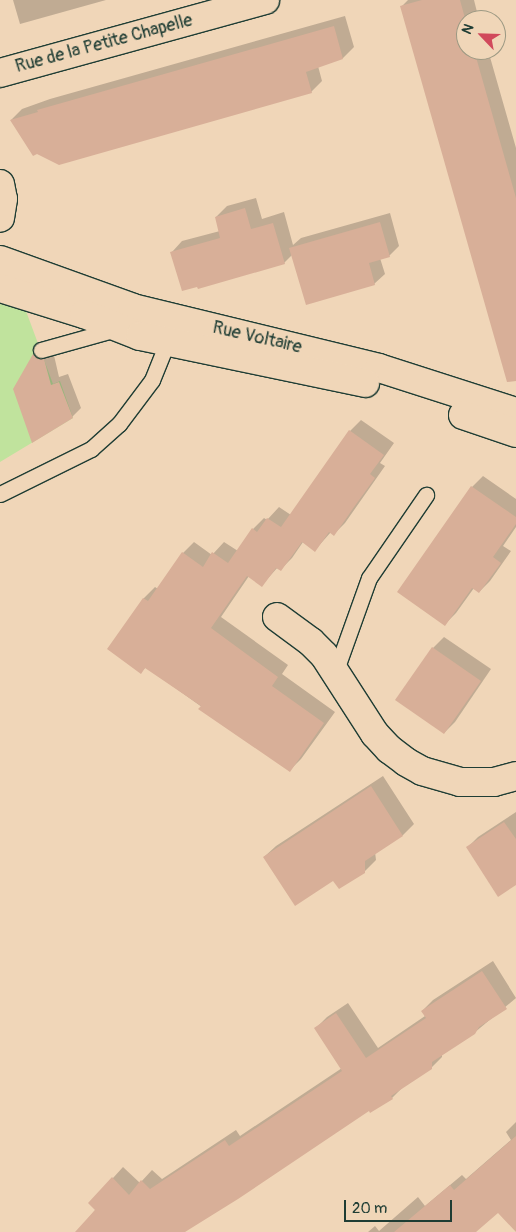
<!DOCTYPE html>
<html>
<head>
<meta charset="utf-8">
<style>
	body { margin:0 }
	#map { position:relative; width:516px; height:1232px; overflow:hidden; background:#f0d6b8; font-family:Pangolin,sans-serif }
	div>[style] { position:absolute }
	.green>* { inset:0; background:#c0e39d }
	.shadow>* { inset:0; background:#0003 }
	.building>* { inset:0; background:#d8af98 }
	.roads { filter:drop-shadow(1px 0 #1f3d34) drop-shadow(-1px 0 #1f3d34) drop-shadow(0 1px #1f3d34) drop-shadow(0 -1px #1f3d34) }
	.lane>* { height:15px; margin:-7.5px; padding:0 7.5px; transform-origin:7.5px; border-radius:7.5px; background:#f0d6b8 }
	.street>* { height:28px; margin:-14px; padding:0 14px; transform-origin:14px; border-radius:14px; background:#f0d6b8 }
	.secondary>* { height:28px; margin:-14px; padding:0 14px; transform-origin:14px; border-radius:14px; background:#f0d6b8 }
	span { translate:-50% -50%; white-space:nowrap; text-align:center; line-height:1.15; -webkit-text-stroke:4px #f0d6b8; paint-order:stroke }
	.street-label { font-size:18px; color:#1f3d34 }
	.north { position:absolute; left:456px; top:10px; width:50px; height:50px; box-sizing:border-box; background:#f0d6b8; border:1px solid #9c9983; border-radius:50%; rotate:294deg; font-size:14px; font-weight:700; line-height:20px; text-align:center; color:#1f3d34 }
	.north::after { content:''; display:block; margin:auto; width:18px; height:22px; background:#d1495b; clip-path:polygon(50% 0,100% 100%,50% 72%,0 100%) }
	.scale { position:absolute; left:344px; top:1200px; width:108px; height:22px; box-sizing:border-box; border:2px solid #1f3d34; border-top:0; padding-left:6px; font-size:15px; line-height:18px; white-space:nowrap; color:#1f3d34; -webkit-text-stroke:4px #f0d6b8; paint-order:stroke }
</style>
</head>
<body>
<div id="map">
	<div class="green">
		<div style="clip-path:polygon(0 304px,26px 311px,53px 384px,60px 381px,73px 418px,0 462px)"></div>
	</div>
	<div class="shadow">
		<div style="clip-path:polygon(13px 0,106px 0,20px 24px)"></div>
		<div style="clip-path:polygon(408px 0,474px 0,479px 20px,466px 20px,466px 50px,488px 50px,516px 148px,516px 341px,402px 6px)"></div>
		<div style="clip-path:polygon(345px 16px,354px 47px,343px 58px,318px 66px,322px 81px,311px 92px,11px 120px,22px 109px,50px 99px)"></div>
		<div style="clip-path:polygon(256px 198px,262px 219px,284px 212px,293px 245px,301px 238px,390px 213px,399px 246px,389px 256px,380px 258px,385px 274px,374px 284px,292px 255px,284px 263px,172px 252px,182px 241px,220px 231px,216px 217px,227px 206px)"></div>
		<div style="clip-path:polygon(42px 346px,53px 351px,59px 377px,68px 374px,81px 408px,72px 417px,14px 389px,34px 354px)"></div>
		<div style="clip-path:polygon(361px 420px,394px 443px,380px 463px,385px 466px,345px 523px,334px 534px,331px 532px,315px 550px,303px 542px,292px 558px,281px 569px,278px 567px,262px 585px,249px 576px,221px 617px,288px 665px,282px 674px,335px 712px,301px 759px,290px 770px,146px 667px,141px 672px,108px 649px,144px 598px,155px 587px,158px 589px,183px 553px,194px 542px,212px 555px,224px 542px,238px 551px,253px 529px,264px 518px,267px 520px,279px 507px,291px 515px,350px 431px)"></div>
		<div style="clip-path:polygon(483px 476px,516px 499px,516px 527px,503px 546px,511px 551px,490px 581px,479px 592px,474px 588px,456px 613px,445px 624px,472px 487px)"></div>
		<div style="clip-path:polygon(444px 637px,491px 669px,455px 722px,444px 733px,433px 648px)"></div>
		<div style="clip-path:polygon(383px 776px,414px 824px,403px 835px,375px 852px,376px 860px,364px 872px,334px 879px,264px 857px,276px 846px)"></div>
		<div style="clip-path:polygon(516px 812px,516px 884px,467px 848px,478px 837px)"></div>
		<div style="clip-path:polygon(493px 961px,516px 998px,474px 1033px,442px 1054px,442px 1057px,431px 1068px,404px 1086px,392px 1098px,369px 1109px,180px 1232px,77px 1232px,96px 1209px,113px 1178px,123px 1167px,140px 1183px,152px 1170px,162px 1179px,236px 1130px,240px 1136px,342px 1068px,316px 1028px,327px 1017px,348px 1003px,378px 1048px,425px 1016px,422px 1011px,433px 1000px)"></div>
		<div style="clip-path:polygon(516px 1122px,516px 1210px,498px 1212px,474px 1232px,368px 1232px,375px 1226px,379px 1231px,418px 1197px,425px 1206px,462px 1175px,466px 1179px,511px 1140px,506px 1132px)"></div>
	</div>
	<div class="building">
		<div style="clip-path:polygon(422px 0,460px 0,466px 22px,466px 50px,474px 50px,516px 198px,516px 381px,507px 382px,400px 6px)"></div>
		<div style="clip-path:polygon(334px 26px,343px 59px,306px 72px,312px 93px,59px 165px,37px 154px,33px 156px,10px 120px,38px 112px,37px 110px)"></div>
		<div style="clip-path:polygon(245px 208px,251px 229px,273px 223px,285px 264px,198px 289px,197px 287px,182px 291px,170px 252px,220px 238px,215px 217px)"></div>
		<div style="clip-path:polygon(380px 222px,390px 257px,369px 263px,375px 285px,306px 305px,289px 248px)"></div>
		<div style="clip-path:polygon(33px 354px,38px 359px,44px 359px,51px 385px,59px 382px,73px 418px,32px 443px,13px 389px)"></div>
		<div style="clip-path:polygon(349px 430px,384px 455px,370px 474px,375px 478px,354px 507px,334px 536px,329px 532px,315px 552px,302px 542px,281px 571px,276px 568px,262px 587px,247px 576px,211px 628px,278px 677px,272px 686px,324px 723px,290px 772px,198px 709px,201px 706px,145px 668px,141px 674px,107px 649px,143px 598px,148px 601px,182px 552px,203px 567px,212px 552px,228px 563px,252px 528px,257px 532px,267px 518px,284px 529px,281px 527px)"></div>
		<div style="clip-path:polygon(471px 486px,516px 517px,516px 524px,493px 557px,501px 563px,479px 593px,472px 588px,445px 626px,397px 592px)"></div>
		<div style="clip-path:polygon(432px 647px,481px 681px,444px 734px,395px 700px)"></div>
		<div style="clip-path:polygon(371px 786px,403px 836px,365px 861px,365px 873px,339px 889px,333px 881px,295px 906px,263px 857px)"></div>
		<div style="clip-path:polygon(504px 822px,516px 839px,516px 885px,498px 897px,466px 847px)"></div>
		<div style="clip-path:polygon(482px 971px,507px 1009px,479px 1027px,475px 1034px,432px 1062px,432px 1069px,391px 1096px,393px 1099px,370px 1113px,369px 1111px,238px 1199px,185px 1232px,75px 1232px,95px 1210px,88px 1203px,112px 1177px,129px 1195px,141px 1180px,150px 1189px,225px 1140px,229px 1146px,342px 1071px,314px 1028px,336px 1013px,366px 1058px,426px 1018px,421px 1011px)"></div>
		<div style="clip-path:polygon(516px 1136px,516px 1232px,498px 1213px,476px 1232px,394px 1232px,450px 1185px,454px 1190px)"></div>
	</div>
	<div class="roads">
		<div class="lane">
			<div style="left:41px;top:350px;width:78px;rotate:-15.6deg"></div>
			<div style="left:0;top:494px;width:102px;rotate:-26.3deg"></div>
			<div style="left:91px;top:449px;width:38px;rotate:-42deg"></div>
			<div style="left:119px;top:424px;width:55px;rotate:-53.1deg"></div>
			<div style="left:152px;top:380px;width:40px;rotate:-68deg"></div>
			<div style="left:336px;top:670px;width:98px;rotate:-70.3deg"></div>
			<div style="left:369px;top:578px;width:101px;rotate:-55.5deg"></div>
		</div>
		<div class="street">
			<div style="left:0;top:73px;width:275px;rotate:-15.4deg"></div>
			<div style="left:0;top:184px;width:15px;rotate:79deg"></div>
			<div style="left:3px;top:199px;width:19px;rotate:99deg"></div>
			<div style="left:277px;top:617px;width:42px;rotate:36.3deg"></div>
			<div style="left:311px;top:642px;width:18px;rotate:45deg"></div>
			<div style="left:324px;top:655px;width:94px;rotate:57.2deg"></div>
			<div style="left:375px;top:734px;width:21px;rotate:47deg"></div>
			<div style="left:389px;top:749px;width:21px;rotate:37deg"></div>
			<div style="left:406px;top:762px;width:18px;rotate:29deg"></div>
			<div style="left:422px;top:771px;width:40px;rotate:16deg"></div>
			<div style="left:460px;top:782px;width:34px"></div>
			<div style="left:494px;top:782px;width:23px;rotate:-15deg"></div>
		</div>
		<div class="secondary">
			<div style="left:0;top:260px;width:141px;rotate:19.8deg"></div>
			<div style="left:133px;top:308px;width:253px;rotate:13.7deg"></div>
			<div style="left:379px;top:368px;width:144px;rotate:17.8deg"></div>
			<div style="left:0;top:288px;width:88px;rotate:17.2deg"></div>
			<div style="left:84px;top:314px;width:60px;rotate:21.4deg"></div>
			<div style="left:140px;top:336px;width:230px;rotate:11.8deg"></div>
			<div style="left:463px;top:415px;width:56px;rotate:18.8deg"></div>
		</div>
	</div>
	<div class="street-label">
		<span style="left:104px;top:44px;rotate:-15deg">Rue de la Petite Chapelle</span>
		<span style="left:257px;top:338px;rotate:13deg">Rue Voltaire</span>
	</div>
	<div class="north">N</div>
	<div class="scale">20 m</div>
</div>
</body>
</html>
